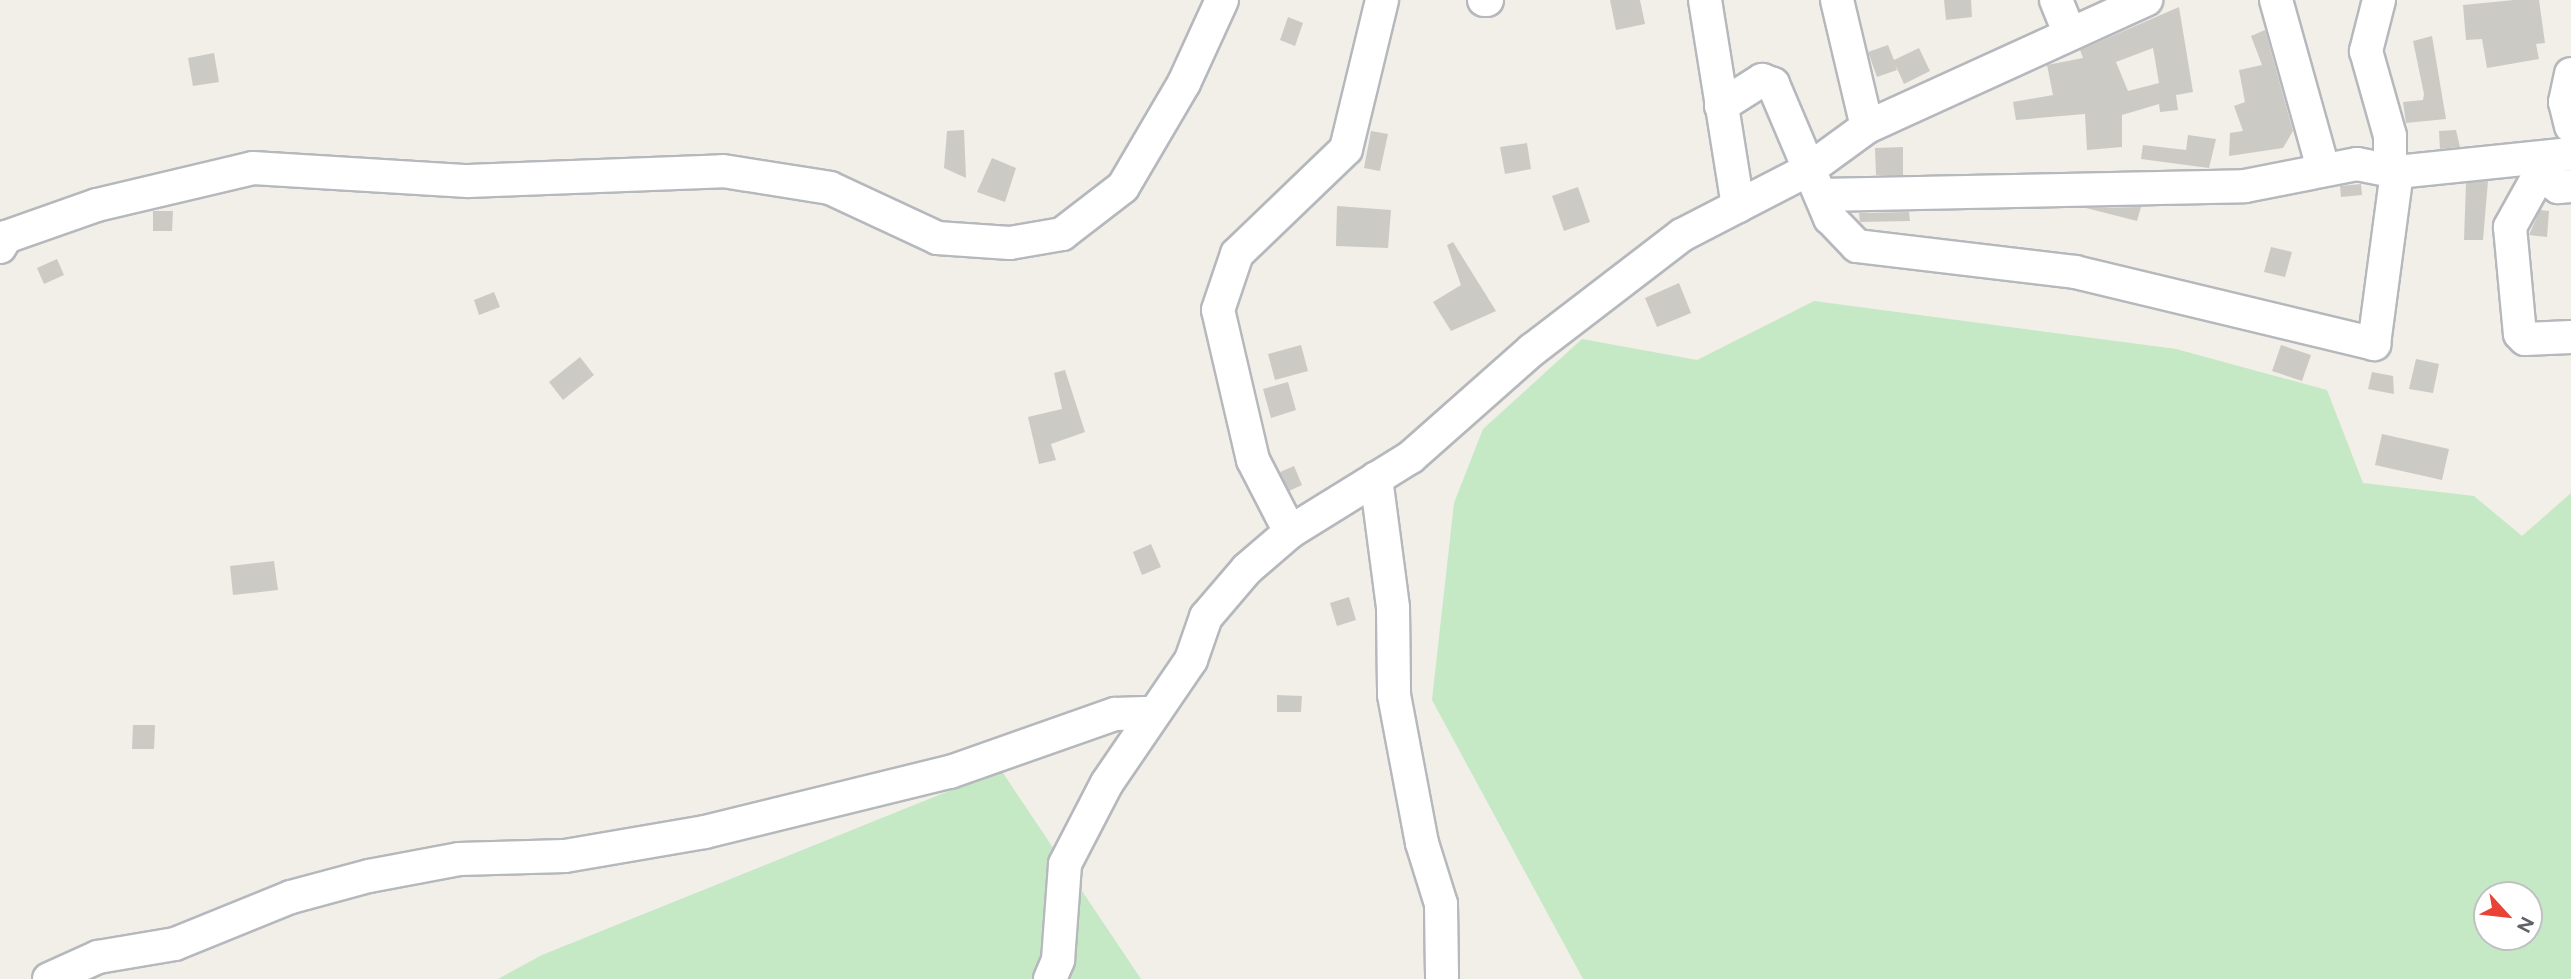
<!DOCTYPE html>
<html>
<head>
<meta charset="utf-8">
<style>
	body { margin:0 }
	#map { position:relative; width:2571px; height:979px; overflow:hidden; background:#f1efe8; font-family:Figtree,sans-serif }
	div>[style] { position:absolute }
	.green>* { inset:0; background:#c5e8c5 }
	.building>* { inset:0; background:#cccac5 }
	.roads { filter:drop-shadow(2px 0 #b5b8bc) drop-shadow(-2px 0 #b5b8bc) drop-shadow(0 2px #b5b8bc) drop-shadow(0 -2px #b5b8bc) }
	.minor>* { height:32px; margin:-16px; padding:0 16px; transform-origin:16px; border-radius:16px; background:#fff }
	span { translate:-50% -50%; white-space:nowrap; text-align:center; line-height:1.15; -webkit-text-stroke:7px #fff; paint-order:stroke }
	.north { position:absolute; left:2473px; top:881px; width:70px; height:70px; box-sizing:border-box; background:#fff; border:2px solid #bfc1c3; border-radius:50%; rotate:117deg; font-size:19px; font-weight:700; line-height:28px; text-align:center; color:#5f6368 }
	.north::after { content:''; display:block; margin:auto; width:24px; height:32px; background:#ea4335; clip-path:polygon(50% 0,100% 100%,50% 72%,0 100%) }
</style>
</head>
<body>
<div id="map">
	<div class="green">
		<div style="clip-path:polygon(evenodd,1814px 301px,2176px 349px,2327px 390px,2363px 483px,2474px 496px,2522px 536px,2571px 493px,2571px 979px,1583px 979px,1432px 700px,1454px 503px,1483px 429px,1582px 339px,1697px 360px,1814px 301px,2487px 895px,2529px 895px,2529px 937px,2487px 937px,2487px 895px)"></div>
		<div style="clip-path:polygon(1001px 770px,1141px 979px,498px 979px,542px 955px)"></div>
	</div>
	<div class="building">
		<div style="clip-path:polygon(1610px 0,1640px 0,1645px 24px,1616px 30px)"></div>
		<div style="clip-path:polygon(1944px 0,1971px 0,1972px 17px,1946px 20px)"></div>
		<div style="clip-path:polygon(2514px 0,2539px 0,2545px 43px,2536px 44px,2539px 59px,2487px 68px,2482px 39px,2466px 40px,2463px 5px)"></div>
		<div style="clip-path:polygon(evenodd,2179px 7px,2193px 92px,2176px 95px,2178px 110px,2160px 112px,2159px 104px,2122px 115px,2122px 147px,2087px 150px,2085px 114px,2016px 120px,2013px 102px,2053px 95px,2047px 65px,2083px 58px,2080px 50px,2179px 7px,2153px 48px,2159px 83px,2128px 91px,2116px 62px,2153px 48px)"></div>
		<div style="clip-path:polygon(1288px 17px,1303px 23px,1295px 46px,1280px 40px)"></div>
		<div style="clip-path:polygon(2265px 30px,2293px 131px,2283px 148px,2229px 156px,2230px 133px,2243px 131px,2234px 106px,2245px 102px,2239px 70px,2262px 65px,2251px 36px)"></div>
		<div style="clip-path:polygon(2432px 36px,2446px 119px,2406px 123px,2403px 102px,2423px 100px,2424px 94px,2413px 41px)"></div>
		<div style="clip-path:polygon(1888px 45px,1894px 60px,1919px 48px,1930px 71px,1904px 84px,1895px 64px,1897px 70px,1877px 77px,1868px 52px)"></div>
		<div style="clip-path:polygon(214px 53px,219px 82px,193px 86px,188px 58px)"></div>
		<div style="clip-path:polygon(964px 130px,966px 178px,944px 168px,947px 131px)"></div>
		<div style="clip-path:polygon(2456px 130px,2460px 147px,2440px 149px,2439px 131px)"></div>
		<div style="clip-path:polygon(1371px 131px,1388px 134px,1380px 171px,1364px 168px)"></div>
		<div style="clip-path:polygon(2188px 135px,2216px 139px,2209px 168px,2141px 159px,2143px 145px,2186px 150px)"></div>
		<div style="clip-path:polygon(1527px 143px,1531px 169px,1505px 174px,1500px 147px)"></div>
		<div style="clip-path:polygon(1903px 147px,1903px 175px,1876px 175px,1875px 148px)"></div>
		<div style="clip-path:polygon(992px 158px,1016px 168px,1005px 202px,977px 192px)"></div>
		<div style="clip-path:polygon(2488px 181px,2483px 240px,2464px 240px,2466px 183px)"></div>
		<div style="clip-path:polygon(2361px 184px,2362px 195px,2341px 197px,2340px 186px)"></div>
		<div style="clip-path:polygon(1578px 187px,1590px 222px,1564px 231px,1552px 196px)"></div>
		<div style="clip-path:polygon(1337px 206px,1391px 210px,1388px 248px,1336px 246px)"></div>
		<div style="clip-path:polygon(2141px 207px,2137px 221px,2086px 208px,2087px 208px)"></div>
		<div style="clip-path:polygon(2540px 210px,2549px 211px,2547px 237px,2529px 235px)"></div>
		<div style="clip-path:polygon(153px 211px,173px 211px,172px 231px,153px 231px)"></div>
		<div style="clip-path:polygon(1909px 212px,1910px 221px,1860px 222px,1859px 213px)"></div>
		<div style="clip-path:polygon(1453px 242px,1496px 311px,1451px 331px,1433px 302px,1461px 285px,1447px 245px)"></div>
		<div style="clip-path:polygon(2271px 247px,2292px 252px,2285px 277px,2264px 272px)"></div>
		<div style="clip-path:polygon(57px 259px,64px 275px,44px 284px,37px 268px)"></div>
		<div style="clip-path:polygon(1679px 283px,1691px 313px,1657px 327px,1645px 298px)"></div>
		<div style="clip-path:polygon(494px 292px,500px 307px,479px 315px,474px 300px)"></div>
		<div style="clip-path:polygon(1301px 345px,1308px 371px,1275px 380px,1268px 354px)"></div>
		<div style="clip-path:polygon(2281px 345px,2311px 355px,2302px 381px,2272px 371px)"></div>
		<div style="clip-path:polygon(580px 357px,594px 375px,563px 400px,549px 382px)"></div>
		<div style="clip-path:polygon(2416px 359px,2439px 364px,2433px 393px,2409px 389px)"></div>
		<div style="clip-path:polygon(1065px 370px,1085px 432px,1051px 444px,1056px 460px,1039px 464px,1028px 417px,1062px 409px,1054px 373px)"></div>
		<div style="clip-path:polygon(2372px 372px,2393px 376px,2394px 394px,2368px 389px)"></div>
		<div style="clip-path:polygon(1288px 382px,1296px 410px,1271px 418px,1263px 389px)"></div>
		<div style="clip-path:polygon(2382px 434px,2449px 449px,2442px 480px,2375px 465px)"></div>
		<div style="clip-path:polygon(1294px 466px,1302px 485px,1289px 491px,1280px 472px)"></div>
		<div style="clip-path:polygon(1151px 544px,1161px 567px,1142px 575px,1133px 552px)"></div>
		<div style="clip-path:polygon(274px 561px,278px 590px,233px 595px,230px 566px)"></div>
		<div style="clip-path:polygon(1349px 597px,1356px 620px,1337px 626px,1330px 603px)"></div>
		<div style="clip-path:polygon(1277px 695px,1302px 696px,1301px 712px,1277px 712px)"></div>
		<div style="clip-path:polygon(133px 725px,155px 725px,154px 749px,132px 749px)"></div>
	</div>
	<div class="roads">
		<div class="minor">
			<div style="left:1484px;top:0;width:3px"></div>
			<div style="left:1705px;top:0;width:209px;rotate:80.9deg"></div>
			<div style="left:1837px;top:0;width:130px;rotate:76.7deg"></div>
			<div style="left:2056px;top:0;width:35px;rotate:68deg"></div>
			<div style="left:2276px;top:0;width:174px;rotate:74.4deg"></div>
			<div style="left:2379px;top:0;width:53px;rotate:104.3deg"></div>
			<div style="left:2366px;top:51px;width:88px;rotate:74.2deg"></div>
			<div style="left:2390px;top:136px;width:36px;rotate:90deg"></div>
			<div style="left:2571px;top:74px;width:29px;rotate:102deg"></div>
			<div style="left:2565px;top:102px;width:25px;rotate:76deg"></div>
			<div style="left:1721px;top:106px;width:49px;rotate:-32.4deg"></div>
			<div style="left:1762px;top:80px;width:12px;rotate:20deg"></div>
			<div style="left:1773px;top:84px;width:146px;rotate:67deg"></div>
			<div style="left:1830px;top:218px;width:39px;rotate:46deg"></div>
			<div style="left:1857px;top:246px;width:220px;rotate:6.8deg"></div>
			<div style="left:2075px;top:272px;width:308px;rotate:13.5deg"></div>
			<div style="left:2374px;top:344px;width:174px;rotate:-82.4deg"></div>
			<div style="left:2545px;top:160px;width:14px;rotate:111deg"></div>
			<div style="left:2540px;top:173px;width:23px;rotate:38deg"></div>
			<div style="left:2558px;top:187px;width:13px;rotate:-4deg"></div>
			<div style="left:2540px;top:173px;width:62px;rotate:119.1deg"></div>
			<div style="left:2510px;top:227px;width:107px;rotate:84.7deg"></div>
			<div style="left:2520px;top:334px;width:7px;rotate:45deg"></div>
			<div style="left:2525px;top:339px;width:46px;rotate:-2.5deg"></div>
			<div style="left:1822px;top:195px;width:423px;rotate:-1.2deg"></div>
			<div style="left:2245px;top:186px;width:114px;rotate:-11.1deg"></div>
			<div style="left:2357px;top:164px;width:41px;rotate:11.3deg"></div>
			<div style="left:2397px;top:172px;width:175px;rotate:-5.9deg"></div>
			<div style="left:0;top:247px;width:12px;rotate:-59deg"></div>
			<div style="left:6px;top:237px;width:96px;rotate:-19.4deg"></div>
			<div style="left:97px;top:205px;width:160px;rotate:-13.3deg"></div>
			<div style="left:253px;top:168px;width:215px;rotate:3.5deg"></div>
			<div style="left:468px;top:181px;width:255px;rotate:-2.2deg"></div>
			<div style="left:723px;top:171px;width:108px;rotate:9deg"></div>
			<div style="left:830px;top:188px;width:118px;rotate:25deg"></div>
			<div style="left:937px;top:238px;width:73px;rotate:3.9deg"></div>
			<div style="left:1010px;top:243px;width:53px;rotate:-9.8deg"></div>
			<div style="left:1062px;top:234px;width:77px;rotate:-37.6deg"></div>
			<div style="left:1123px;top:187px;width:121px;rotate:-59.6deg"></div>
			<div style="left:1184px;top:83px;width:91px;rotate:-65.4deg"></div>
			<div style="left:1376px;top:478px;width:131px;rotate:82.5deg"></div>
			<div style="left:1393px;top:608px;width:87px;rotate:89.3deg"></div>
			<div style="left:1394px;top:695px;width:151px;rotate:79.3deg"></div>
			<div style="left:1422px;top:843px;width:64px;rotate:72.7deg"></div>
			<div style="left:1441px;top:904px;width:75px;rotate:89.2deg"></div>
			<div style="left:1290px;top:532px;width:81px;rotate:-117.2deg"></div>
			<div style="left:1253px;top:460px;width:154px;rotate:-103.1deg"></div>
			<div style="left:1218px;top:310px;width:59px;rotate:-71.3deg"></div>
			<div style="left:1237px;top:254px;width:151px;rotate:-43.9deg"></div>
			<div style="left:1346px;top:149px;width:153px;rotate:-76.4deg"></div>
			<div style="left:49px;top:979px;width:54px;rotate:-24.2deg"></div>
			<div style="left:98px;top:957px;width:78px;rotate:-9.6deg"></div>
			<div style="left:175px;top:944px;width:125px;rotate:-22.1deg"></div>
			<div style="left:291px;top:897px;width:81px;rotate:-15.1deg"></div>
			<div style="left:369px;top:876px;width:92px;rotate:-10.7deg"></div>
			<div style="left:459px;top:859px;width:106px;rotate:-1.6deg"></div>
			<div style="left:565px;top:856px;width:142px;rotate:-9.7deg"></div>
			<div style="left:705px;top:832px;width:252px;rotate:-13.8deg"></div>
			<div style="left:950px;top:772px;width:175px;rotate:-19.4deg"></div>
			<div style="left:1115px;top:714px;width:38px;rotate:-2deg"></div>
			<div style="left:1050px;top:979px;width:21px;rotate:-67deg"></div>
			<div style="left:1058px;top:960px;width:96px;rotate:-85.8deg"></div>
			<div style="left:1065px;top:864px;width:91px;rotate:-62.6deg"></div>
			<div style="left:1107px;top:783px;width:149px;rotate:-55.7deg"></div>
			<div style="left:1191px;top:660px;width:46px;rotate:-70.8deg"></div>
			<div style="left:1206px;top:617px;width:63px;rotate:-49.5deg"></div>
			<div style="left:1247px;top:569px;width:57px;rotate:-40.7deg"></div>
			<div style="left:1290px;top:532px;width:142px;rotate:-31.8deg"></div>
			<div style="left:1411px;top:457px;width:162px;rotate:-41.5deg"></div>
			<div style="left:1532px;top:350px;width:189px;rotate:-37.5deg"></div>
			<div style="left:1682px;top:235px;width:142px;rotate:-27.3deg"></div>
			<div style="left:1808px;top:170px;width:73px;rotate:-36.1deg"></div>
			<div style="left:1867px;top:127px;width:307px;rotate:-24.5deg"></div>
		</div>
	</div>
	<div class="north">N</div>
</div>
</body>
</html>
